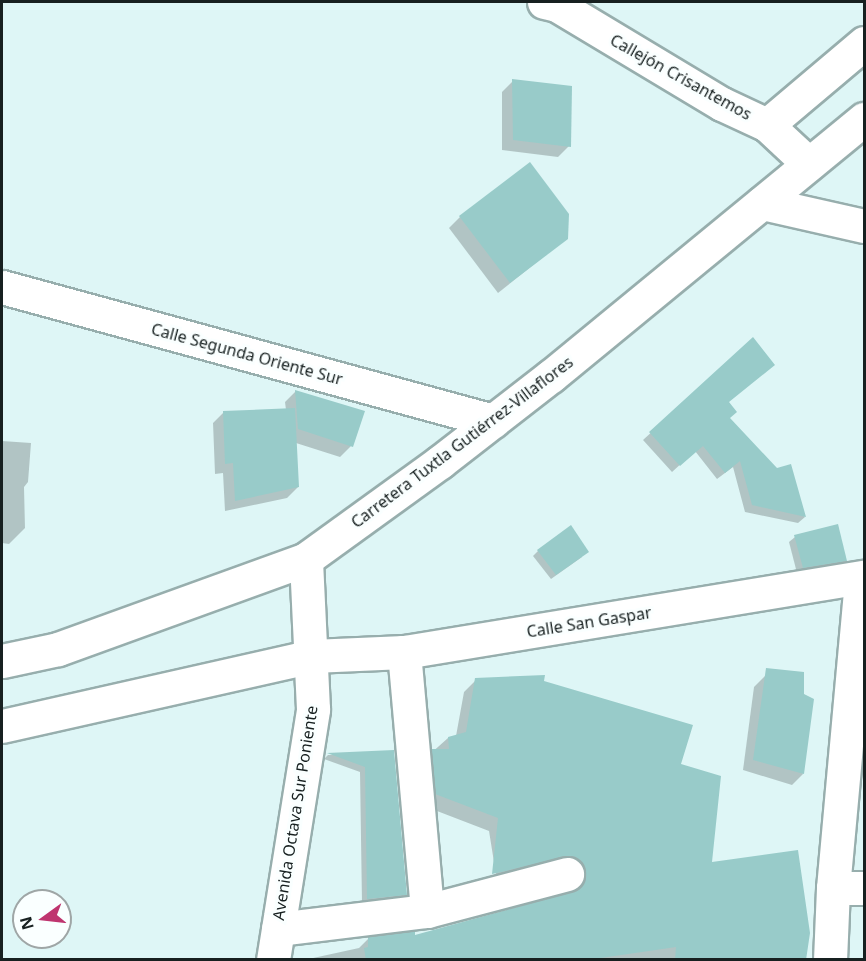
<!DOCTYPE html>
<html>
<head>
<meta charset="utf-8">
<style>
	body { margin:0 }
	#map { position:relative; width:866px; height:961px; overflow:hidden; background:#def6f6; font-family:"Noto Sans",sans-serif }
	div>[style] { position:absolute }
	.shadow>* { inset:0; background:#0003 }
	.building>* { inset:0; background:#98cbc9 }
	.roads { filter:drop-shadow(2px 0 #97aead) drop-shadow(-2px 0 #97aead) drop-shadow(0 2px #97aead) drop-shadow(0 -2px #97aead) }
	.minor>* { height:33px; margin:-16.5px; padding:0 16.5px; transform-origin:16.5px; border-radius:16.5px; background:#fff }
	.primary>* { height:33px; margin:-16.5px; padding:0 16.5px; transform-origin:16.5px; border-radius:16.5px; background:#fff }
	span { translate:-50% -50%; white-space:nowrap; text-align:center; line-height:1.15; -webkit-text-stroke:6px #faffff; paint-order:stroke }
	.street-label { font-size:16px; color:#172020 }
	.frame { position:absolute; inset:0; border:3px solid #172020; pointer-events:none }
	.north { position:absolute; left:12px; top:889px; width:60px; height:60px; box-sizing:border-box; background:#faffff; border:2px solid #9fa6a6; border-radius:50%; rotate:255deg; font-size:16px; font-weight:700; line-height:24px; text-align:center; color:#172020 }
	.north::after { content:''; display:block; margin:auto; width:21px; height:27px; background:#bf356f; clip-path:polygon(50% 0,100% 100%,50% 72%,0 100%) }
</style>
</head>
<body>
<div id="map">
	<div class="shadow">
		<div style="clip-path:polygon(513px 81px,569px 146px,558px 157px,502px 150px,502px 92px)"></div>
		<div style="clip-path:polygon(460px 217px,567px 238px,498px 293px,449px 228px)"></div>
		<div style="clip-path:polygon(753px 339px,727px 403px,728px 418px,805px 517px,798px 523px,745px 512px,733px 467px,717px 479px,695px 451px,672px 472px,643px 440px)"></div>
		<div style="clip-path:polygon(296px 391px,351px 446px,340px 457px,296px 443px,298px 487px,287px 498px,225px 511px,223px 473px,215px 474px,213px 423px,224px 412px,286px 410px,285px 402px)"></div>
		<div style="clip-path:polygon(2px 441px,31px 443px,28px 482px,24px 487px,25px 528px,9px 544px,2px 543px)"></div>
		<div style="clip-path:polygon(795px 537px,846px 560px,840px 566px,797px 573px,789px 542px)"></div>
		<div style="clip-path:polygon(538px 551px,582px 557px,551px 579px,533px 556px)"></div>
		<div style="clip-path:polygon(765px 676px,803px 774px,792px 785px,743px 770px,754px 687px)"></div>
		<div style="clip-path:polygon(476px 680px,542px 682px,679px 765px,711px 864px,804px 960px,510px 960px,574px 893px,574px 881px,497px 881px,489px 831px,424px 806px,420px 763px,448px 738px,456px 736px,464px 692px)"></div>
		<div style="clip-path:polygon(393px 752px,405px 894px,400px 899px,362px 904px,360px 772px,324px 759px,328px 755px)"></div>
		<div style="clip-path:polygon(413px 937px,481px 960px,304px 960px,359px 948px,369px 938px)"></div>
	</div>
	<div class="building">
		<div style="clip-path:polygon(512px 79px,572px 86px,571px 147px,513px 140px)"></div>
		<div style="clip-path:polygon(530px 162px,569px 214px,568px 239px,510px 283px,459px 216px)"></div>
		<div style="clip-path:polygon(753px 337px,775px 365px,729px 402px,737px 412px,730px 418px,777px 468px,791px 464px,806px 517px,752px 505px,740px 461px,725px 473px,703px 446px,680px 466px,649px 432px)"></div>
		<div style="clip-path:polygon(295px 390px,365px 411px,353px 447px,298px 429px)"></div>
		<div style="clip-path:polygon(295px 408px,299px 487px,235px 501px,233px 463px,225px 464px,223px 411px)"></div>
		<div style="clip-path:polygon(838px 524px,847px 561px,803px 568px,794px 535px)"></div>
		<div style="clip-path:polygon(571px 525px,589px 552px,556px 575px,537px 550px)"></div>
		<div style="clip-path:polygon(766px 668px,804px 672px,804px 694px,814px 699px,804px 774px,753px 760px)"></div>
		<div style="clip-path:polygon(545px 675px,544px 681px,693px 725px,681px 764px,721px 776px,712px 862px,798px 850px,810px 933px,806px 960px,675px 960px,676px 947px,587px 960px,366px 960px,364px 948px,368px 947px,368px 937px,415px 931px,415px 935px,572px 892px,581px 887px,585px 878px,585px 869px,580px 860px,571px 856px,492px 874px,498px 818px,435px 794px,431px 749px,449px 749px,448px 737px,466px 732px,475px 678px)"></div>
		<div style="clip-path:polygon(394px 750px,407px 895px,367px 899px,365px 767px,327px 753px)"></div>
	</div>
	<div class="roads">
		<div class="minor">
			<div style="left:544px;top:2px;width:13px;rotate:13deg"></div>
			<div style="left:557px;top:5px;width:192px;rotate:31deg"></div>
			<div style="left:722px;top:104px;width:50px;rotate:25deg"></div>
			<div style="left:767px;top:125px;width:57px;rotate:42.9deg"></div>
			<div style="left:767px;top:125px;width:127px;rotate:-40.2deg"></div>
			<div style="left:762px;top:203px;width:105px;rotate:12.7deg"></div>
			<div style="left:2px;top:287px;width:509px;rotate:15.26deg"></div>
			<div style="left:404px;top:652px;width:260px;rotate:84.9deg"></div>
			<div style="left:2px;top:726px;width:318px;rotate:-12.7deg"></div>
			<div style="left:312px;top:656px;width:92px;rotate:-2.5deg"></div>
			<div style="left:404px;top:652px;width:466px;rotate:-9.3deg"></div>
			<div style="left:833px;top:888px;width:31px"></div>
			<div style="left:278px;top:929px;width:150px;rotate:-6.9deg"></div>
			<div style="left:427px;top:911px;width:145px;rotate:-14.8deg"></div>
			<div style="left:273px;top:960px;width:254px;rotate:-80.9deg"></div>
			<div style="left:313px;top:709px;width:150px;rotate:-92.7deg"></div>
			<div style="left:830px;top:960px;width:72px;rotate:-87.6deg"></div>
			<div style="left:833px;top:888px;width:311px;rotate:-84.8deg"></div>
		</div>
		<div class="primary">
			<div style="left:2px;top:661px;width:57px;rotate:-12.1deg"></div>
			<div style="left:58px;top:649px;width:264px;rotate:-19.9deg"></div>
			<div style="left:306px;top:559px;width:165px;rotate:-35.9deg"></div>
			<div style="left:440px;top:462px;width:140px;rotate:-37.8deg"></div>
			<div style="left:551px;top:376px;width:405px;rotate:-39.4deg"></div>
		</div>
	</div>
	<div class="street-label">
		<span style="left:681px;top:77px;rotate:29deg">Callejón Crisantemos</span>
		<span style="left:247px;top:354px;rotate:15deg">Calle Segunda Oriente Sur</span>
		<span style="left:462px;top:442px;rotate:-37deg">Carretera Tuxtla Gutiérrez-Villaflores</span>
		<span style="left:589px;top:622px;rotate:-9deg">Calle San Gaspar</span>
		<span style="left:295px;top:813px;rotate:-81deg">Avenida Octava Sur Poniente</span>
	</div>
	<div class="frame"></div>
	<div class="north">N</div>
</div>
</body>
</html>
